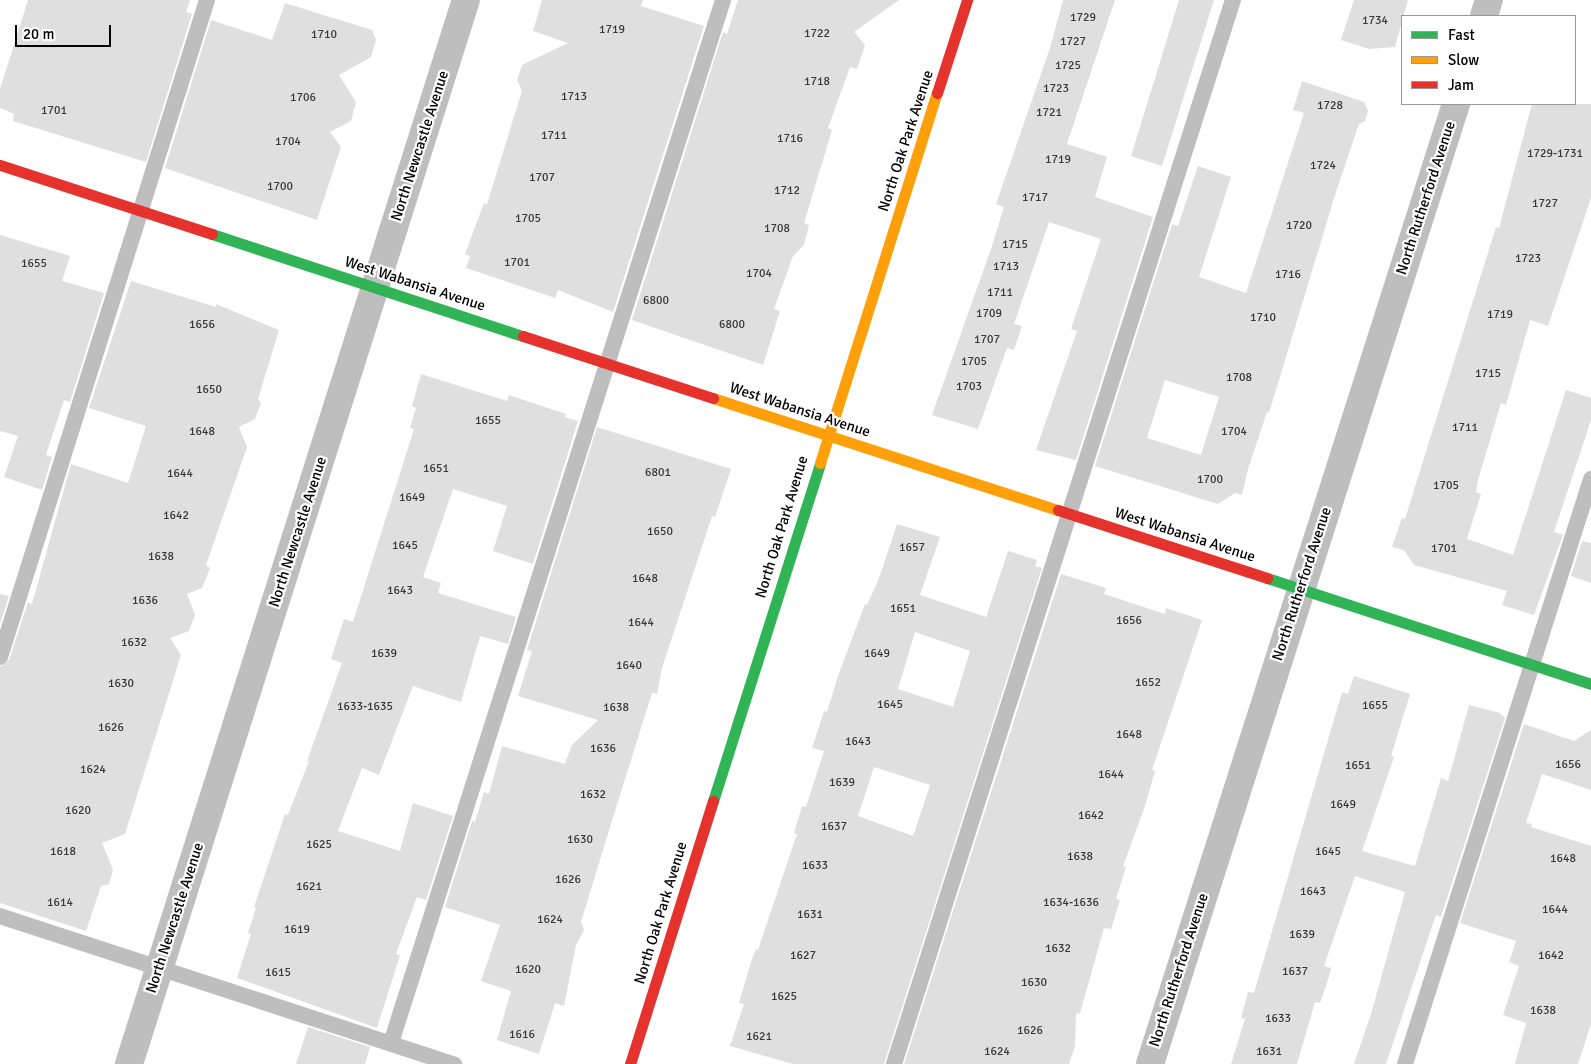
<!DOCTYPE html>
<html>
<head>
<meta charset="utf-8">
<style>
	body { margin:0 }
	#map { position:relative; width:1591px; height:1064px; overflow:hidden; background:#fff; font-family:Signika,sans-serif }
	div>[style] { position:absolute }
	.building>* { inset:0; background:#dfdfdf }
	.lane>* { height:16px; margin:-8px; padding:0 8px; transform-origin:8px; border-radius:8px; background:#bebebe }
	.street>* { height:28px; margin:-14px; padding:0 14px; transform-origin:14px; border-radius:14px; background:#bebebe }
	.fast>* { height:11px; margin:-5.5px; padding:0 5.5px; transform-origin:5.5px; border-radius:5.5px; background:#30b455 }
	.slow>* { height:11px; margin:-5.5px; padding:0 5.5px; transform-origin:5.5px; border-radius:5.5px; background:#ff9f0a }
	.jam>* { height:11px; margin:-5.5px; padding:0 5.5px; transform-origin:5.5px; border-radius:5.5px; background:#e5322d }
	span { translate:-50% -50%; white-space:nowrap; text-align:center; line-height:1.15; -webkit-text-stroke:4.5px #fff; paint-order:stroke }
	.number-label { font-size:12px; color:#383838 }
	.number-label span { -webkit-text-stroke-width:0 }
	.street-label { font-size:15px; color:#000 }
	.legend { position:absolute; left:1401px; top:15px; width:175px; height:90px; box-sizing:border-box; background:#fff; border:1px solid #999; margin:0; padding:6px 9px; list-style:none; font-size:15px; color:#000 }
	.legend li { display:flex; align-items:center; gap:10px; height:25px }
	.legend b { width:25px; border:1px solid #999 }
	.scale { position:absolute; left:15px; top:25px; width:96px; height:22px; box-sizing:border-box; border:2px solid #000; border-top:0; padding-left:6px; font-size:15px; line-height:18px; white-space:nowrap; color:#000; -webkit-text-stroke:4px #fff; paint-order:stroke }
</style>
</head>
<body>
<div id="map">
	<div class="building">
		<div style="clip-path:polygon(28px 0,190px 0,186px 12px,192px 14px,146px 162px,13px 121px,14px 114px,0 108px,0 89px)"></div>
		<div style="clip-path:polygon(542px 0,643px 0,641px 6px,704px 26px,613px 312px,558px 290px,555px 298px,466px 268px,470px 256px,465px 254px,484px 203px,487px 204px,522px 91px,517px 80px,522px 65px,568px 43px,533px 31px)"></div>
		<div style="clip-path:polygon(738px 0,899px 0,854px 32px,865px 45px,857px 69px,850px 67px,828px 128px,832px 130px,804px 223px,809px 225px,804px 245px,793px 256px,774px 309px,780px 311px,763px 365px,632px 320px,723px 32px,727px 34px)"></div>
		<div style="clip-path:polygon(1063px 0,1115px 0,1067px 144px,1107px 157px,1095px 197px,1153px 217px,1076px 460px,1036px 450px,1077px 331px,1071px 329px,1101px 239px,1049px 222px,1014px 324px,1022px 326px,1014px 350px,1007px 348px,978px 429px,932px 415px,991px 249px,1004px 207px,996px 204px,1050px 48px)"></div>
		<div style="clip-path:polygon(1179px 0,1214px 0,1162px 166px,1131px 156px)"></div>
		<div style="clip-path:polygon(1354px 0,1408px 0,1395px 47px,1369px 49px,1341px 40px)"></div>
		<div style="clip-path:polygon(285px 3px,372px 30px,376px 40px,371px 57px,339px 75px,356px 102px,351px 121px,330px 132px,341px 147px,317px 220px,165px 168px,211px 20px,272px 40px)"></div>
		<div style="clip-path:polygon(evenodd,1302px 81px,1364px 102px,1368px 111px,1365px 121px,1359px 124px,1336px 192px,1269px 413px,1267px 412px,1248px 469px,1242px 495px,1235px 493px,1218px 504px,1095px 466px,1172px 224px,1178px 226px,1198px 166px,1231px 177px,1199px 277px,1246px 293px,1304px 113px,1293px 110px,1302px 81px,1165px 380px,1219px 397px,1201px 455px,1147px 438px,1165px 380px)"></div>
		<div style="clip-path:polygon(1532px 104px,1591px 104px,1591px 198px,1548px 326px,1530px 320px,1506px 405px,1501px 403px,1478px 480px,1476px 492px,1481px 494px,1467px 539px,1513px 555px,1566px 390px,1591px 398px,1591px 420px,1554px 532px,1563px 535px,1534px 615px,1502px 605px,1507px 591px,1414px 565px,1404px 550px,1392px 547px,1402px 518px,1405px 519px,1496px 227px,1499px 228px)"></div>
		<div style="clip-path:polygon(0 235px,70px 256px,62px 281px,104px 293px,70px 402px,64px 400px,46px 455px,52px 457px,42px 490px,4px 477px,18px 436px,0 431px)"></div>
		<div style="clip-path:polygon(131px 281px,216px 307px,216px 304px,279px 330px,258px 399px,261px 403px,255px 419px,239px 427px,247px 447px,206px 565px,210px 568px,202px 588px,187px 594px,195px 615px,189px 631px,170px 638px,181px 655px,125px 834px,102px 843px,113px 870px,109px 884px,101px 886px,86px 931px,0 903px,0 667px,9px 660px,28px 602px,32px 604px,71px 464px,128px 483px,146px 426px,89px 408px)"></div>
		<div style="clip-path:polygon(421px 374px,507px 401px,509px 395px,566px 414px,565px 417px,578px 421px,533px 564px,493px 551px,507px 506px,453px 489px,423px 577px,441px 583px,438px 593px,516px 617px,508px 644px,480px 636px,461px 702px,413px 686px,379px 775px,362px 768px,338px 831px,400px 851px,413px 803px,453px 816px,426px 900px,417px 897px,396px 954px,400px 955px,377px 1028px,237px 978px,251px 934px,248px 933px,256px 908px,254px 907px,285px 814px,288px 815px,309px 761px,307px 761px,342px 663px,331px 659px,344px 619px,353px 622px,414px 429px,410px 428px,416px 408px,412px 406px)"></div>
		<div style="clip-path:polygon(597px 427px,731px 469px,715px 517px,712px 516px,662px 668px,657px 694px,652px 693px,610px 827px,581px 922px,584px 930px,576px 945px,564px 1006px,555px 1003px,539px 1054px,497px 1040px,511px 991px,481px 981px,500px 925px,445px 907px,472px 821px,475px 822px,484px 792px,489px 794px,502px 746px,565px 764px,572px 745px,598px 720px,518px 696px,532px 651px,527px 650px)"></div>
		<div style="clip-path:polygon(evenodd,897px 524px,940px 537px,920px 595px,986px 617px,1008px 551px,1037px 560px,1035px 566px,1042px 568px,884px 1064px,793px 1064px,730px 1046px,744px 1004px,739px 1003px,750px 965px,756px 949px,758px 950px,797px 834px,794px 833px,802px 806px,806px 807px,824px 751px,812px 748px,824px 711px,827px 712px,838px 676px,865px 604px,867px 605px,878px 581px,897px 524px,915px 632px,970px 651px,953px 707px,898px 689px,915px 632px,897px 524px,874px 767px,930px 785px,913px 836px,858px 816px,874px 767px)"></div>
		<div style="clip-path:polygon(1582px 541px,1591px 543px,1591px 583px,1571px 576px)"></div>
		<div style="clip-path:polygon(1061px 574px,1106px 588px,1104px 594px,1165px 614px,1166px 608px,1202px 620px,1152px 770px,1155px 771px,1145px 806px,1123px 866px,1126px 867px,1116px 899px,1120px 900px,1111px 929px,1104px 928px,1080px 1013px,1076px 1014px,1075px 1046px,1069px 1064px,904px 1064px)"></div>
		<div style="clip-path:polygon(0 594px,9px 596px,0 624px)"></div>
		<div style="clip-path:polygon(1354px 676px,1410px 694px,1391px 756px,1394px 757px,1362px 851px,1415px 866px,1441px 778px,1448px 781px,1469px 705px,1500px 713px,1505px 718px,1441px 917px,1436px 915px,1386px 1064px,1354px 1064px,1371px 1014px,1405px 892px,1355px 876px,1324px 966px,1331px 968px,1329px 977px,1320px 1003px,1315px 1002px,1297px 1064px,1231px 1064px,1245px 1019px,1241px 1018px,1248px 992px,1254px 993px,1342px 692px,1348px 694px)"></div>
		<div style="clip-path:polygon(1524px 724px,1574px 741px,1591px 730px,1591px 790px,1542px 774px,1526px 823px,1532px 824px,1531px 827px,1591px 846px,1591px 1024px,1578px 1064px,1515px 1064px,1526px 1023px,1503px 1015px,1519px 966px,1509px 962px,1516px 941px,1460px 923px)"></div>
		<div style="clip-path:polygon(308px 1027px,370px 1047px,365px 1064px,296px 1064px)"></div>
	</div>
	<div class="lane">
		<div style="left:0;top:657px;width:689px;rotate:-72.51deg"></div>
		<div style="left:0;top:916px;width:478px;rotate:18.1deg"></div>
		<div style="left:391px;top:1043px;width:1095px;rotate:-72.34deg"></div>
		<div style="left:894px;top:1064px;width:1117px;rotate:-72.33deg"></div>
		<div style="left:1405px;top:1064px;width:614px;rotate:-72.36deg"></div>
	</div>
	<div class="street">
		<div style="left:1484px;top:16px;width:17px;rotate:-73deg"></div>
		<div style="left:129px;top:1064px;width:1116px;rotate:-72.43deg"></div>
		<div style="left:1150px;top:1064px;width:1008px;rotate:-72.32deg"></div>
	</div>
	<div class="fast">
		<div style="left:212px;top:234px;width:327px;rotate:18.2deg"></div>
		<div style="left:1267px;top:578px;width:341px;rotate:18.1deg"></div>
		<div style="left:713px;top:801px;width:355px;rotate:-72.4deg"></div>
	</div>
	<div class="slow">
		<div style="left:713px;top:398px;width:363px;rotate:18deg"></div>
		<div style="left:820px;top:463px;width:388px;rotate:-72.5deg"></div>
	</div>
	<div class="jam">
		<div style="left:937px;top:93px;width:98px;rotate:-72.1deg"></div>
		<div style="left:0;top:165px;width:223px;rotate:18deg"></div>
		<div style="left:523px;top:336px;width:200px;rotate:18.1deg"></div>
		<div style="left:1058px;top:510px;width:220px;rotate:18deg"></div>
		<div style="left:630px;top:1064px;width:276px;rotate:-72.5deg"></div>
	</div>
	<div class="number-label">
		<span style="left:1083px;top:18px">1729</span>
		<span style="left:1375px;top:21px">1734</span>
		<span style="left:612px;top:30px">1719</span>
		<span style="left:817px;top:34px">1722</span>
		<span style="left:324px;top:35px">1710</span>
		<span style="left:1073px;top:42px">1727</span>
		<span style="left:1068px;top:66px">1725</span>
		<span style="left:817px;top:82px">1718</span>
		<span style="left:1056px;top:89px">1723</span>
		<span style="left:574px;top:97px">1713</span>
		<span style="left:303px;top:98px">1706</span>
		<span style="left:1330px;top:106px">1728</span>
		<span style="left:54px;top:111px">1701</span>
		<span style="left:1049px;top:113px">1721</span>
		<span style="left:554px;top:136px">1711</span>
		<span style="left:790px;top:139px">1716</span>
		<span style="left:288px;top:142px">1704</span>
		<span style="left:1555px;top:154px">1729-1731</span>
		<span style="left:1058px;top:160px">1719</span>
		<span style="left:1323px;top:166px">1724</span>
		<span style="left:542px;top:178px">1707</span>
		<span style="left:280px;top:187px">1700</span>
		<span style="left:787px;top:191px">1712</span>
		<span style="left:1035px;top:198px">1717</span>
		<span style="left:1545px;top:204px">1727</span>
		<span style="left:528px;top:219px">1705</span>
		<span style="left:1299px;top:226px">1720</span>
		<span style="left:777px;top:229px">1708</span>
		<span style="left:1015px;top:245px">1715</span>
		<span style="left:1528px;top:259px">1723</span>
		<span style="left:517px;top:263px">1701</span>
		<span style="left:34px;top:264px">1655</span>
		<span style="left:1006px;top:267px">1713</span>
		<span style="left:759px;top:274px">1704</span>
		<span style="left:1288px;top:275px">1716</span>
		<span style="left:1000px;top:293px">1711</span>
		<span style="left:656px;top:301px">6800</span>
		<span style="left:989px;top:314px">1709</span>
		<span style="left:1500px;top:315px">1719</span>
		<span style="left:1263px;top:318px">1710</span>
		<span style="left:202px;top:325px">1656</span>
		<span style="left:732px;top:325px">6800</span>
		<span style="left:987px;top:340px">1707</span>
		<span style="left:974px;top:362px">1705</span>
		<span style="left:1488px;top:374px">1715</span>
		<span style="left:1239px;top:378px">1708</span>
		<span style="left:969px;top:387px">1703</span>
		<span style="left:209px;top:390px">1650</span>
		<span style="left:488px;top:421px">1655</span>
		<span style="left:1465px;top:428px">1711</span>
		<span style="left:202px;top:432px">1648</span>
		<span style="left:1234px;top:432px">1704</span>
		<span style="left:436px;top:469px">1651</span>
		<span style="left:658px;top:473px">6801</span>
		<span style="left:180px;top:474px">1644</span>
		<span style="left:1210px;top:480px">1700</span>
		<span style="left:1446px;top:486px">1705</span>
		<span style="left:412px;top:498px">1649</span>
		<span style="left:176px;top:516px">1642</span>
		<span style="left:660px;top:532px">1650</span>
		<span style="left:405px;top:546px">1645</span>
		<span style="left:912px;top:548px">1657</span>
		<span style="left:1444px;top:549px">1701</span>
		<span style="left:161px;top:557px">1638</span>
		<span style="left:645px;top:579px">1648</span>
		<span style="left:400px;top:591px">1643</span>
		<span style="left:145px;top:601px">1636</span>
		<span style="left:903px;top:609px">1651</span>
		<span style="left:1129px;top:621px">1656</span>
		<span style="left:641px;top:623px">1644</span>
		<span style="left:134px;top:643px">1632</span>
		<span style="left:384px;top:654px">1639</span>
		<span style="left:877px;top:654px">1649</span>
		<span style="left:629px;top:666px">1640</span>
		<span style="left:1148px;top:683px">1652</span>
		<span style="left:121px;top:684px">1630</span>
		<span style="left:890px;top:705px">1645</span>
		<span style="left:1375px;top:706px">1655</span>
		<span style="left:365px;top:707px">1633-1635</span>
		<span style="left:616px;top:708px">1638</span>
		<span style="left:111px;top:728px">1626</span>
		<span style="left:1129px;top:735px">1648</span>
		<span style="left:858px;top:742px">1643</span>
		<span style="left:603px;top:749px">1636</span>
		<span style="left:1568px;top:765px">1656</span>
		<span style="left:1358px;top:766px">1651</span>
		<span style="left:93px;top:770px">1624</span>
		<span style="left:1111px;top:775px">1644</span>
		<span style="left:842px;top:783px">1639</span>
		<span style="left:593px;top:795px">1632</span>
		<span style="left:1343px;top:805px">1649</span>
		<span style="left:78px;top:811px">1620</span>
		<span style="left:1091px;top:816px">1642</span>
		<span style="left:834px;top:827px">1637</span>
		<span style="left:580px;top:840px">1630</span>
		<span style="left:319px;top:845px">1625</span>
		<span style="left:63px;top:852px">1618</span>
		<span style="left:1328px;top:852px">1645</span>
		<span style="left:1080px;top:857px">1638</span>
		<span style="left:1563px;top:859px">1648</span>
		<span style="left:815px;top:866px">1633</span>
		<span style="left:568px;top:880px">1626</span>
		<span style="left:309px;top:887px">1621</span>
		<span style="left:1313px;top:892px">1643</span>
		<span style="left:60px;top:903px">1614</span>
		<span style="left:1071px;top:903px">1634-1636</span>
		<span style="left:1555px;top:910px">1644</span>
		<span style="left:810px;top:915px">1631</span>
		<span style="left:550px;top:920px">1624</span>
		<span style="left:297px;top:930px">1619</span>
		<span style="left:1302px;top:935px">1639</span>
		<span style="left:1058px;top:949px">1632</span>
		<span style="left:803px;top:956px">1627</span>
		<span style="left:1551px;top:956px">1642</span>
		<span style="left:528px;top:970px">1620</span>
		<span style="left:1295px;top:972px">1637</span>
		<span style="left:278px;top:973px">1615</span>
		<span style="left:1034px;top:983px">1630</span>
		<span style="left:784px;top:997px">1625</span>
		<span style="left:1543px;top:1011px">1638</span>
		<span style="left:1278px;top:1019px">1633</span>
		<span style="left:1030px;top:1031px">1626</span>
		<span style="left:522px;top:1035px">1616</span>
		<span style="left:759px;top:1037px">1621</span>
		<span style="left:997px;top:1052px">1624</span>
		<span style="left:1269px;top:1052px">1631</span>
	</div>
	<div class="street-label">
		<span style="left:906px;top:141px;rotate:-72deg">North Oak Park Avenue</span>
		<span style="left:420px;top:146px;rotate:-72deg">North Newcastle Avenue</span>
		<span style="left:1426px;top:198px;rotate:-72deg">North Rutherford Avenue</span>
		<span style="left:415px;top:284px;rotate:18deg">West Wabansia Avenue</span>
		<span style="left:800px;top:410px;rotate:18deg">West Wabansia Avenue</span>
		<span style="left:782px;top:527px;rotate:-73deg">North Oak Park Avenue</span>
		<span style="left:298px;top:532px;rotate:-72deg">North Newcastle Avenue</span>
		<span style="left:1185px;top:535px;rotate:18deg">West Wabansia Avenue</span>
		<span style="left:1302px;top:584px;rotate:-72deg">North Rutherford Avenue</span>
		<span style="left:661px;top:913px;rotate:-73deg">North Oak Park Avenue</span>
		<span style="left:175px;top:918px;rotate:-72deg">North Newcastle Avenue</span>
		<span style="left:1179px;top:970px;rotate:-72deg">North Rutherford Avenue</span>
	</div>
	<ul class="legend">
	<li><b style="height:6px;background:#30b455"></b>Fast</li>
	<li><b style="height:6px;background:#ff9f0a"></b>Slow</li>
	<li><b style="height:6px;background:#e5322d"></b>Jam</li>
	</ul>
	<div class="scale">20 m</div>
</div>
</body>
</html>
